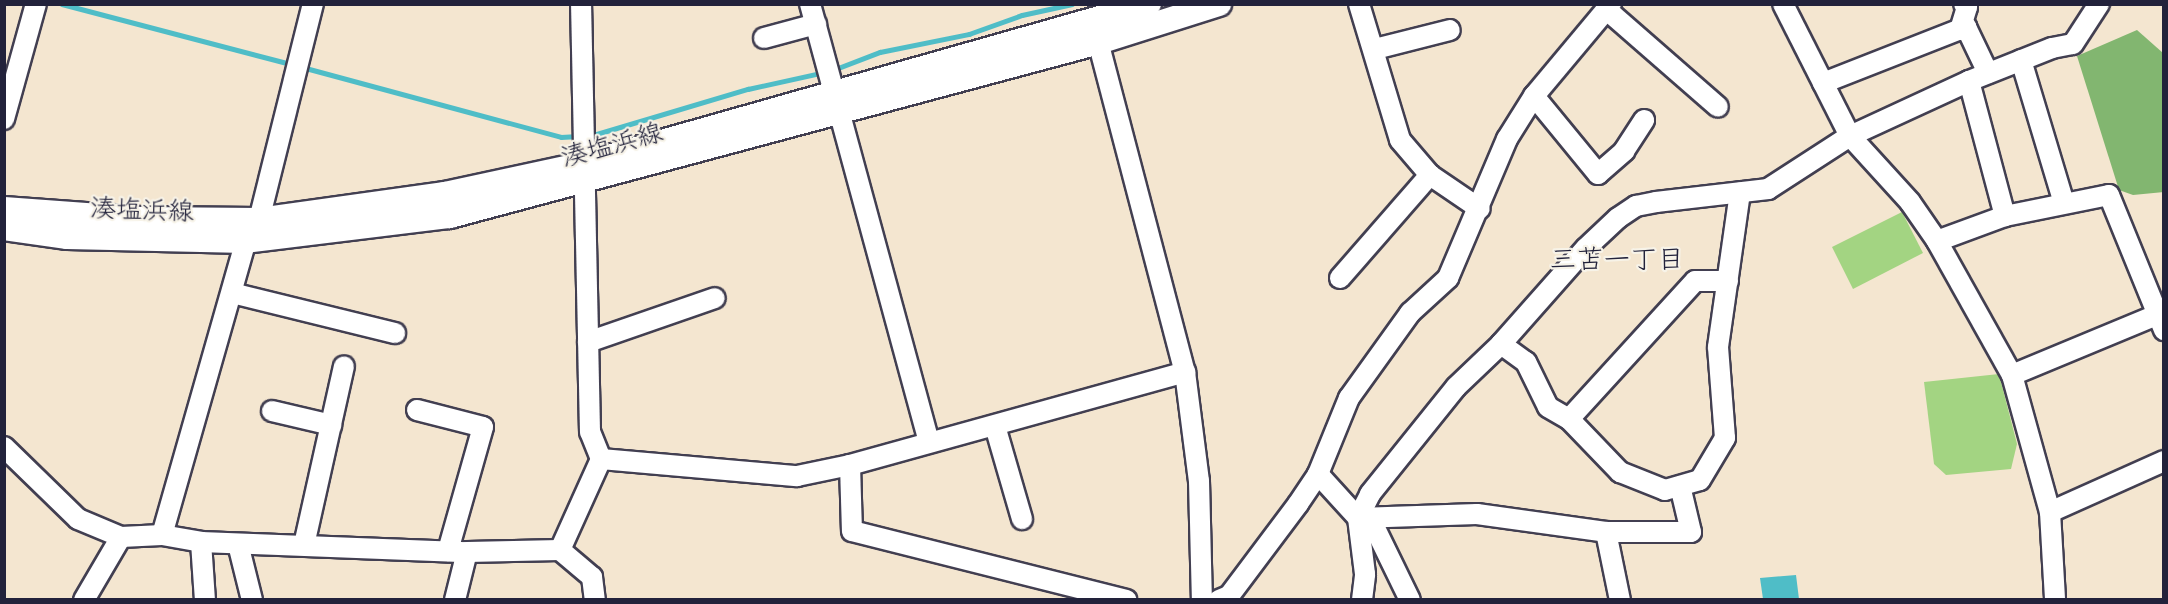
<!DOCTYPE html>
<html>
<head>
<meta charset="utf-8">
<style>
	body { margin:0 }
	#map { position:relative; width:2168px; height:604px; overflow:hidden; background:#f4e6d0; font-family:Itim,"Klee One",sans-serif }
	div>[style] { position:absolute }
	.green>* { inset:0; background:#a3d482 }
	.forest>* { inset:0; background:#82b670 }
	.water>* { inset:0; background:#4fbdc7 }
	.stream>* { height:4.5px; margin:-2.25px; padding:0 2.25px; transform-origin:2.25px; border-radius:2.25px; background:#4fbdc7 }
	.roads { filter:drop-shadow(2px 0 #423f51) drop-shadow(-2px 0 #423f51) drop-shadow(0 2px #423f51) drop-shadow(0 -2px #423f51) }
	.minor>* { height:20px; margin:-10px; padding:0 10px; transform-origin:10px; border-radius:10px; background:#fff }
	.major>* { height:24px; margin:-12px; padding:0 12px; transform-origin:12px; border-radius:12px; background:#fff }
	span { translate:-50% -50%; white-space:nowrap; text-align:center; line-height:1.15; -webkit-text-stroke:4.5px #f7f3e8; paint-order:stroke }
	.street-label { font-size:26px; color:#22223b }
	.neighbourhood-label { font-size:27px; color:#22223b }
	.frame { position:absolute; inset:0; border:6px solid #22223b; pointer-events:none }
</style>
</head>
<body>
<div id="map">
	<div class="green">
		<div style="clip-path:polygon(1902px 212px,1923px 253px,1853px 289px,1832px 247px)"></div>
		<div style="clip-path:polygon(1999px 374px,2017px 444px,2011px 469px,1946px 475px,1934px 464px,1924px 382px)"></div>
	</div>
	<div class="forest">
		<div style="clip-path:polygon(2137px 30px,2163px 53px,2164px 192px,2133px 195px,2119px 190px,2077px 56px)"></div>
	</div>
	<div class="water">
		<div style="clip-path:polygon(1796px 575px,1799px 599px,1763px 599px,1760px 578px)"></div>
	</div>
	<div class="stream">
		<div style="left:62px;top:4px;width:240px;rotate:14.7deg"></div>
		<div style="left:302px;top:67px;width:268px;rotate:15.1deg"></div>
		<div style="left:561px;top:137px;width:17px;rotate:-3deg"></div>
		<div style="left:833px;top:70px;width:50px;rotate:-21deg"></div>
		<div style="left:880px;top:52px;width:91px;rotate:-11.4deg"></div>
		<div style="left:969px;top:34px;width:56px;rotate:-19.7deg"></div>
		<div style="left:1022px;top:15px;width:51px;rotate:-12.4deg"></div>
		<div style="left:590px;top:136px;width:165px;rotate:-16.6deg"></div>
		<div style="left:748px;top:89px;width:79px;rotate:-12.4deg"></div>
	</div>
	<div class="roads">
		<div class="minor">
			<div style="left:810px;top:4px;width:454px;rotate:74.8deg"></div>
			<div style="left:1359px;top:4px;width:142px;rotate:73.2deg"></div>
			<div style="left:1400px;top:140px;width:46px;rotate:49.4deg"></div>
			<div style="left:1430px;top:175px;width:60px;rotate:34.2deg"></div>
			<div style="left:1783px;top:4px;width:148px;rotate:63.1deg"></div>
			<div style="left:1850px;top:136px;width:89px;rotate:47.7deg"></div>
			<div style="left:1910px;top:202px;width:47px;rotate:55.3deg"></div>
			<div style="left:1937px;top:241px;width:154px;rotate:60.8deg"></div>
			<div style="left:2012px;top:375px;width:142px;rotate:74.5deg"></div>
			<div style="left:2050px;top:512px;width:88px;rotate:86.7deg"></div>
			<div style="left:1607px;top:10px;width:147px;rotate:41.1deg"></div>
			<div style="left:1095px;top:30px;width:354px;rotate:75.3deg"></div>
			<div style="left:1185px;top:372px;width:110px;rotate:82.7deg"></div>
			<div style="left:1199px;top:481px;width:119px;rotate:88.6deg"></div>
			<div style="left:1960px;top:30px;width:24px;rotate:-73deg"></div>
			<div style="left:1967px;top:7px;width:4px;rotate:-135deg"></div>
			<div style="left:764px;top:38px;width:54px;rotate:-15.1deg"></div>
			<div style="left:1375px;top:49px;width:77px;rotate:-14.2deg"></div>
			<div style="left:2021px;top:60px;width:149px;rotate:73.3deg"></div>
			<div style="left:1969px;top:81px;width:140px;rotate:75.1deg"></div>
			<div style="left:1823px;top:83px;width:154px;rotate:-21.4deg"></div>
			<div style="left:1966px;top:27px;width:51px;rotate:64.4deg"></div>
			<div style="left:1534px;top:96px;width:101px;rotate:50.6deg"></div>
			<div style="left:1598px;top:174px;width:35px;rotate:-41deg"></div>
			<div style="left:1624px;top:151px;width:37px;rotate:-57deg"></div>
			<div style="left:4px;top:119px;width:119px;rotate:-74.5deg"></div>
			<div style="left:1937px;top:241px;width:72px;rotate:-20.2deg"></div>
			<div style="left:2005px;top:216px;width:106px;rotate:-11.4deg"></div>
			<div style="left:2109px;top:195px;width:146px;rotate:67.8deg"></div>
			<div style="left:1340px;top:278px;width:137px;rotate:-48.9deg"></div>
			<div style="left:232px;top:293px;width:168px;rotate:13.8deg"></div>
			<div style="left:588px;top:342px;width:134px;rotate:-19.1deg"></div>
			<div style="left:1501px;top:344px;width:31px;rotate:36deg"></div>
			<div style="left:1526px;top:362px;width:50px;rotate:63.9deg"></div>
			<div style="left:1548px;top:407px;width:24px;rotate:30deg"></div>
			<div style="left:1569px;top:419px;width:74px;rotate:46.1deg"></div>
			<div style="left:1620px;top:472px;width:48px;rotate:21.8deg"></div>
			<div style="left:1665px;top:490px;width:36px;rotate:-16deg"></div>
			<div style="left:1700px;top:480px;width:49px;rotate:-59.2deg"></div>
			<div style="left:1725px;top:438px;width:91px;rotate:-94.4deg"></div>
			<div style="left:1718px;top:347px;width:156px;rotate:-81.9deg"></div>
			<div style="left:2012px;top:375px;width:165px;rotate:-22.5deg"></div>
			<div style="left:417px;top:410px;width:68px;rotate:14.4deg"></div>
			<div style="left:483px;top:427px;width:129px;rotate:105.8deg"></div>
			<div style="left:272px;top:411px;width:61px;rotate:13.3deg"></div>
			<div style="left:1569px;top:419px;width:187px;rotate:-47.6deg"></div>
			<div style="left:1695px;top:281px;width:33px"></div>
			<div style="left:995px;top:426px;width:97px;rotate:73.8deg"></div>
			<div style="left:4px;top:447px;width:103px;rotate:44.2deg"></div>
			<div style="left:78px;top:519px;width:47px;rotate:22.7deg"></div>
			<div style="left:121px;top:537px;width:41px;rotate:-2.8deg"></div>
			<div style="left:162px;top:535px;width:40px;rotate:10deg"></div>
			<div style="left:201px;top:542px;width:266px;rotate:2.2deg"></div>
			<div style="left:467px;top:552px;width:93px;rotate:-1.2deg"></div>
			<div style="left:560px;top:550px;width:42px;rotate:40.2deg"></div>
			<div style="left:592px;top:577px;width:23px;rotate:83deg"></div>
			<div style="left:601px;top:459px;width:197px;rotate:5deg"></div>
			<div style="left:797px;top:476px;width:54px;rotate:-11.7deg"></div>
			<div style="left:850px;top:465px;width:348px;rotate:-15.5deg"></div>
			<div style="left:850px;top:465px;width:66px;rotate:88.3deg"></div>
			<div style="left:852px;top:531px;width:283px;rotate:14.1deg"></div>
			<div style="left:1318px;top:474px;width:59px;rotate:47.7deg"></div>
			<div style="left:1358px;top:518px;width:119px;rotate:-1.9deg"></div>
			<div style="left:1477px;top:514px;width:130px;rotate:7.9deg"></div>
			<div style="left:1606px;top:532px;width:85px"></div>
			<div style="left:1691px;top:532px;width:47px;rotate:-103.4deg"></div>
			<div style="left:2050px;top:512px;width:125px;rotate:-24.1deg"></div>
			<div style="left:1370px;top:518px;width:91px;rotate:64deg"></div>
			<div style="left:1606px;top:532px;width:69px;rotate:78.4deg"></div>
			<div style="left:162px;top:535px;width:306px;rotate:-74.1deg"></div>
			<div style="left:246px;top:241px;width:25px;rotate:-58deg"></div>
			<div style="left:259px;top:220px;width:223px;rotate:-76deg"></div>
			<div style="left:201px;top:542px;width:58px;rotate:86.1deg"></div>
			<div style="left:238px;top:544px;width:58px;rotate:76deg"></div>
			<div style="left:304px;top:545px;width:183px;rotate:-77.4deg"></div>
			<div style="left:560px;top:550px;width:100px;rotate:-65.7deg"></div>
			<div style="left:601px;top:459px;width:29px;rotate:-112deg"></div>
			<div style="left:590px;top:432px;width:428px;rotate:-91.2deg"></div>
			<div style="left:84px;top:600px;width:73px;rotate:-59.6deg"></div>
			<div style="left:455px;top:600px;width:49px;rotate:-76deg"></div>
			<div style="left:1219px;top:600px;width:11px;rotate:-22deg"></div>
			<div style="left:1229px;top:596px;width:115px;rotate:-53.1deg"></div>
			<div style="left:1298px;top:504px;width:36px;rotate:-56deg"></div>
			<div style="left:1318px;top:474px;width:82px;rotate:-67.8deg"></div>
			<div style="left:1349px;top:398px;width:105px;rotate:-54.3deg"></div>
			<div style="left:1410px;top:313px;width:52px;rotate:-42.6deg"></div>
			<div style="left:1448px;top:278px;width:151px;rotate:-67deg"></div>
			<div style="left:1507px;top:139px;width:51px;rotate:-57.9deg"></div>
			<div style="left:1534px;top:96px;width:120px;rotate:-50.1deg"></div>
			<div style="left:1362px;top:600px;width:26px;rotate:-83deg"></div>
			<div style="left:1365px;top:574px;width:56px;rotate:-97.1deg"></div>
			<div style="left:1358px;top:518px;width:27px;rotate:-63deg"></div>
			<div style="left:1370px;top:494px;width:137px;rotate:-51.2deg"></div>
			<div style="left:1456px;top:387px;width:62px;rotate:-43.7deg"></div>
			<div style="left:1501px;top:344px;width:128px;rotate:-48.5deg"></div>
			<div style="left:1586px;top:248px;width:44px;rotate:-43.2deg"></div>
			<div style="left:1618px;top:218px;width:22px;rotate:-34deg"></div>
			<div style="left:1636px;top:206px;width:20px;rotate:-11deg"></div>
			<div style="left:1656px;top:202px;width:113px;rotate:-6.6deg"></div>
			<div style="left:1768px;top:189px;width:98px;rotate:-32.9deg"></div>
			<div style="left:1850px;top:136px;width:131px;rotate:-24.8deg"></div>
			<div style="left:1969px;top:81px;width:89px;rotate:-21.7deg"></div>
			<div style="left:2052px;top:48px;width:21px;rotate:-11deg"></div>
			<div style="left:2073px;top:44px;width:48px;rotate:-57deg"></div>
		</div>
		<div class="major">
			<div style="left:4px;top:209px;width:137px;rotate:4.2deg"></div>
			<div style="left:141px;top:219px;width:118px;rotate:0.5deg"></div>
			<div style="left:259px;top:220px;width:188px;rotate:-8deg"></div>
			<div style="left:445px;top:194px;width:142px;rotate:-12.2deg"></div>
			<div style="left:584px;top:164px;width:587px;rotate:-15.81deg"></div>
			<div style="left:4px;top:228px;width:64px;rotate:8.1deg"></div>
			<div style="left:67px;top:237px;width:179px;rotate:1.3deg"></div>
			<div style="left:246px;top:241px;width:206px;rotate:-7deg"></div>
			<div style="left:450px;top:216px;width:672px;rotate:-15.01deg"></div>
			<div style="left:1099px;top:42px;width:126px;rotate:-17.6deg"></div>
		</div>
	</div>
	<div class="street-label">
		<span style="left:612px;top:145px;rotate:-15deg">湊塩浜線</span>
		<span style="left:142px;top:210px;rotate:2deg">湊塩浜線</span>
	</div>
	<div class="neighbourhood-label">
		<span style="left:1617px;top:259px">三苫一丁目</span>
	</div>
	<div class="frame"></div>
</div>
</body>
</html>
